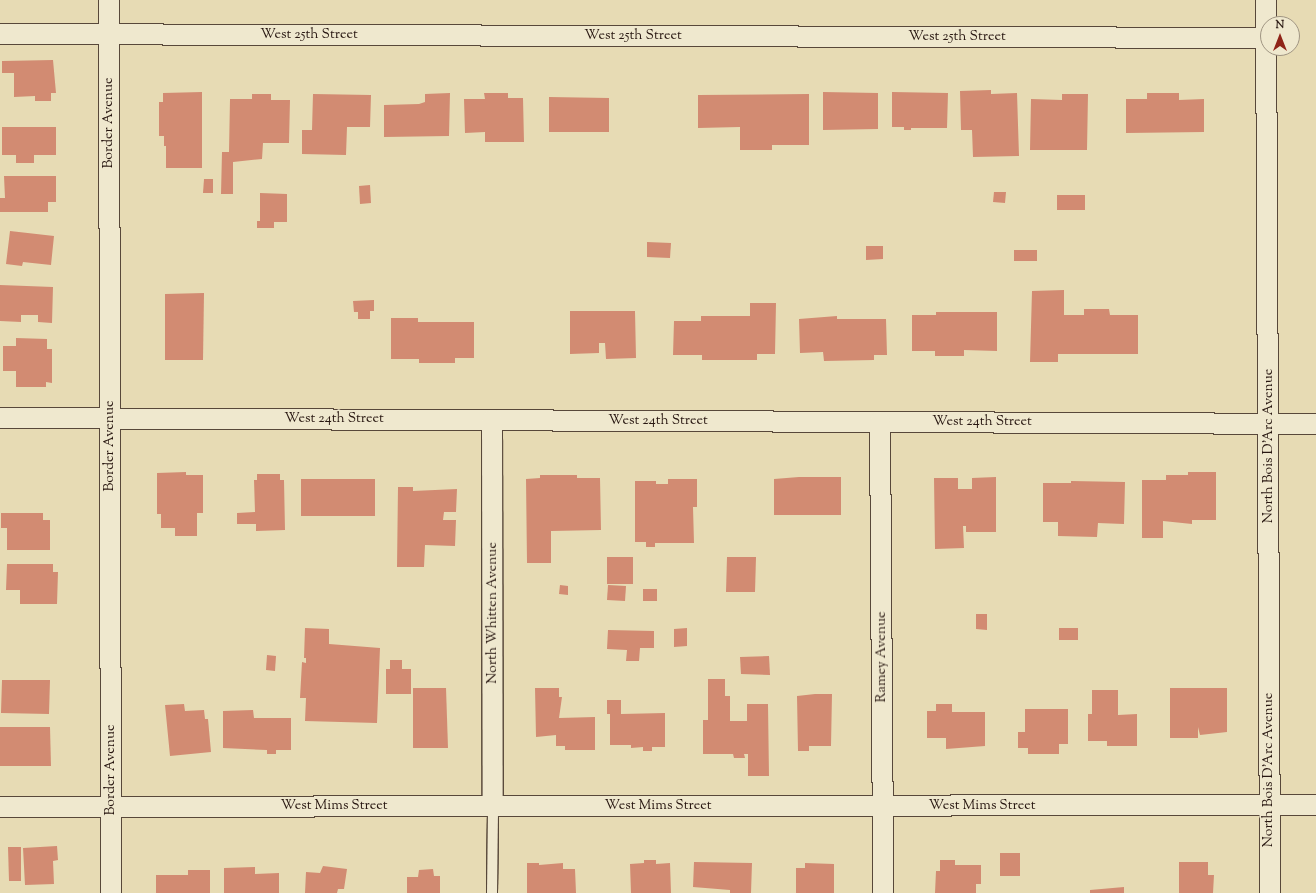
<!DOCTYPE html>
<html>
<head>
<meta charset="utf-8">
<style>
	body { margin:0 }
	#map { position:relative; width:1316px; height:893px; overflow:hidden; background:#e7dbb4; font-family:"Sorts Mill Goudy",serif }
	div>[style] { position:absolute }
	.building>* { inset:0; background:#d28b72 }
	.roads { filter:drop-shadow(1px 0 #58483a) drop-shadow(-1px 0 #58483a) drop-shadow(0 1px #58483a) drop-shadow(0 -1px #58483a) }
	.service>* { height:10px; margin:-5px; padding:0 5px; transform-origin:5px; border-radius:5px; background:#efe8ce }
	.minor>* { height:20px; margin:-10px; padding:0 10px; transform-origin:10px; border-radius:10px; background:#efe8ce }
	span { translate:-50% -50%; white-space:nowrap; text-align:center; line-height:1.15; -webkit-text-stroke:3.5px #efe8ce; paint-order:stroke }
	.street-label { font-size:14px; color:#281711 }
	.north { position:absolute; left:1260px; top:16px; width:40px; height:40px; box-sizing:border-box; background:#efe8ce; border:1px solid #9f9482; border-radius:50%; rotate:0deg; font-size:11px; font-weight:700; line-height:16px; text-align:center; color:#281711 }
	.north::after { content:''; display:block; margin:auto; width:14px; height:18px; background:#8f2418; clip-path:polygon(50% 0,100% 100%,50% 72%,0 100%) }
</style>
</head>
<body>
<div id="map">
	<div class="building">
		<div style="clip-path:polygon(53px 60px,56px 93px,51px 93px,51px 101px,35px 101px,35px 96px,14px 97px,14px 73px,2px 73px,2px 61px)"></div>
		<div style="clip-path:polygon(991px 90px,991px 94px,1017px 93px,1019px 156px,973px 157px,972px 130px,961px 130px,960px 91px)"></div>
		<div style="clip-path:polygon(202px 92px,202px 168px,166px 168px,166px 146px,164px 146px,164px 136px,159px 136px,159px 102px,163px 102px,163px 93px)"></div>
		<div style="clip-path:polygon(823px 92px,878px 93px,878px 129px,823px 130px)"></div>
		<div style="clip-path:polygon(892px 92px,948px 93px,947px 128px,911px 128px,911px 130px,904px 130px,904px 127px,892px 127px)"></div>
		<div style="clip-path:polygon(450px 93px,449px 136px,384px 137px,384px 105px,419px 104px,425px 102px,425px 94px)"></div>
		<div style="clip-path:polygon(484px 93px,508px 93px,508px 98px,523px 98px,524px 142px,485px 142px,485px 132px,465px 133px,464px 99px,485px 99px)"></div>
		<div style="clip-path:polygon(1147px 93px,1179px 93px,1179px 100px,1204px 99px,1204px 132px,1126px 133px,1126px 99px,1147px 99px)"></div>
		<div style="clip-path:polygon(252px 94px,271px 94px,271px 100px,290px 100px,289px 143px,263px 143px,262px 159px,233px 162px,233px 194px,221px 194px,222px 152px,229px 152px,230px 99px,252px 99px)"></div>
		<div style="clip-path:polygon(313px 94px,371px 95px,370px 127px,347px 127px,346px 155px,302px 154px,302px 130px,312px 130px)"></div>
		<div style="clip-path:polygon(809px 94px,809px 145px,772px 145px,772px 150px,740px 150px,740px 127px,698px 128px,698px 95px)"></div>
		<div style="clip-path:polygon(1062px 94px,1088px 94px,1087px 150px,1030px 150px,1031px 99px,1062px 100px)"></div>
		<div style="clip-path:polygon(549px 97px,609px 98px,609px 132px,549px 132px)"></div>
		<div style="clip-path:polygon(2px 127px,56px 127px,56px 155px,34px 155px,34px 163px,16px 163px,16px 155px,2px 155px)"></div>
		<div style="clip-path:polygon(4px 176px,56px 176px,56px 202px,48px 202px,48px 212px,0 212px,0 198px,5px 198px)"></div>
		<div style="clip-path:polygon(204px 179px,213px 179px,213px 193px,203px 193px)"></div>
		<div style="clip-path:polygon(370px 185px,371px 203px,360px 204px,359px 186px)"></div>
		<div style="clip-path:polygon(994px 192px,1006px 192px,1005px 203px,993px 202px)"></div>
		<div style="clip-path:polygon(260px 193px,287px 194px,287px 222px,274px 222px,274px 228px,257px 228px,257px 221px,260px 221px)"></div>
		<div style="clip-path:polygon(1057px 195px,1085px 195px,1085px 210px,1057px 210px)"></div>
		<div style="clip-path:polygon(10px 231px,54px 236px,51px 265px,23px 262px,22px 266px,6px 264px)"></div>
		<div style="clip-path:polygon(647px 242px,671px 243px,670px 258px,647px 257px)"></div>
		<div style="clip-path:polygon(866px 246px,883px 246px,883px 259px,866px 260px)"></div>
		<div style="clip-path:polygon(1014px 250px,1037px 250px,1037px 261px,1014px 261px)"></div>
		<div style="clip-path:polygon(0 285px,53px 287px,52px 323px,38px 322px,38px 315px,21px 315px,21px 322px,0 321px)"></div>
		<div style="clip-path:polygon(1064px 290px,1064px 315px,1084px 315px,1084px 309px,1109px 309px,1110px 315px,1138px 315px,1138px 354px,1058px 354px,1058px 362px,1030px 362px,1032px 291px)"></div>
		<div style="clip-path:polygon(204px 293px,203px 360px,165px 360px,165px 294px)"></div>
		<div style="clip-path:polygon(374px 300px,374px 311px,370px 311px,370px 319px,358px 319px,358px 312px,354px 312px,353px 301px)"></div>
		<div style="clip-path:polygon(750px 303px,776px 303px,775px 354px,757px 354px,757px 360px,702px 360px,702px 355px,673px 355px,674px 321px,701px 321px,701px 316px,750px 316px)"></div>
		<div style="clip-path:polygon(570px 311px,635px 311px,636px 358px,606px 359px,605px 343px,599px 343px,599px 353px,570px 354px)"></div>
		<div style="clip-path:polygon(936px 312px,997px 312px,997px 351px,964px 350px,964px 356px,935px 356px,935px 351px,912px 351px,912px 315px,936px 315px)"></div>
		<div style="clip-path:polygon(837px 316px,837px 319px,886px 319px,887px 355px,874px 355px,874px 360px,824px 361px,823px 352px,800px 353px,799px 319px)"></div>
		<div style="clip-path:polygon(391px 318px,418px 318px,418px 322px,474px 322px,474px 358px,455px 358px,455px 363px,419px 363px,419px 359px,391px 359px)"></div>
		<div style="clip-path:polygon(16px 338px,47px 339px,47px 349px,52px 349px,52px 383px,46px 382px,46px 387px,16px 387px,16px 371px,3px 371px,3px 346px,16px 346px)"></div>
		<div style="clip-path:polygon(186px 472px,186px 475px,203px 475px,203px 513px,197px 513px,197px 536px,175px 536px,175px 528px,161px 528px,161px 514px,157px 514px,157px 473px)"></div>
		<div style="clip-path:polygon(1188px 472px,1216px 472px,1216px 520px,1192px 520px,1192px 524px,1163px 521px,1163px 538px,1142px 538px,1142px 480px,1166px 480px,1166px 475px,1188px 475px)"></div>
		<div style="clip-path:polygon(257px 474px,280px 474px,280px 480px,284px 480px,285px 530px,256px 531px,256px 524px,237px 524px,237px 513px,255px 512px,254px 480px,257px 480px)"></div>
		<div style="clip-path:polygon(540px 475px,577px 475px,577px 478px,600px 478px,601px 530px,551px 531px,551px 563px,527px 563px,526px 479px,540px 478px)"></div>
		<div style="clip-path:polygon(799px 477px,841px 477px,841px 515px,774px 515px,774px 479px)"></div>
		<div style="clip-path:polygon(996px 477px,996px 532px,966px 532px,966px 526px,963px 526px,964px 548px,935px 549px,934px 478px,958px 478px,958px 489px,972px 489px,972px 478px)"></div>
		<div style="clip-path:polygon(301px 479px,375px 479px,375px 516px,301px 516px)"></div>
		<div style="clip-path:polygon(668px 479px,697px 479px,697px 507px,693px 507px,694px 543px,655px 543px,655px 547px,646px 547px,646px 542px,635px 542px,635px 481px,656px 481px,656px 484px,668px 484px)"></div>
		<div style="clip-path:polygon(1071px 481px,1125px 482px,1124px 524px,1098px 523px,1097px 537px,1058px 536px,1058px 522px,1043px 522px,1043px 483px,1071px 483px)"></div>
		<div style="clip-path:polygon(398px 487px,413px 487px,413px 491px,457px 489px,456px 512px,444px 512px,443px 520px,456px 520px,455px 546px,425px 545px,424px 567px,397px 567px)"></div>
		<div style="clip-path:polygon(1px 513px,43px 513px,43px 520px,50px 520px,50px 550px,7px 550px,7px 528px,1px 528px)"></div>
		<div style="clip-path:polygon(607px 557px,633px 557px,633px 584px,607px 584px)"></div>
		<div style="clip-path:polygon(727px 557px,756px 557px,755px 592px,726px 592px)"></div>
		<div style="clip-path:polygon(7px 564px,53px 564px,53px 572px,58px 572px,57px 604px,20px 604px,20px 590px,6px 590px)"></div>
		<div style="clip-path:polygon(560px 585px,568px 586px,568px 595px,559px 594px)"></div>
		<div style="clip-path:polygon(608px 585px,626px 586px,625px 601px,607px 600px)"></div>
		<div style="clip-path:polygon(643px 589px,657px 589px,657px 601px,643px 601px)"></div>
		<div style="clip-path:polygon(976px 614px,987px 614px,987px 630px,976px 629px)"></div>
		<div style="clip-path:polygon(305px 628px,329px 629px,329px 644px,380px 648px,377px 723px,305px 721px,306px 698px,300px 698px,302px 662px,306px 663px,306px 658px,304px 658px)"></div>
		<div style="clip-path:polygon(687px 628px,687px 646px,674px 647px,674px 629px)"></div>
		<div style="clip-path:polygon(1059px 628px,1078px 628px,1078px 640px,1059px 640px)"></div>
		<div style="clip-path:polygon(608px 630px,654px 631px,654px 648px,640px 648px,639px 661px,626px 661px,627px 650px,607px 649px)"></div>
		<div style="clip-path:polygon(267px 655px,276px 656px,275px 671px,266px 670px)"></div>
		<div style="clip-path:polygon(769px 656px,770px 675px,741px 674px,740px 657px)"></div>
		<div style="clip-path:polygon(390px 660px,402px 660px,402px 669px,411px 669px,411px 694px,386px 694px,386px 669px,390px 669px)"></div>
		<div style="clip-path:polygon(708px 679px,725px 679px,725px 696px,730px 696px,730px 721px,747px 721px,747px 704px,768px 704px,769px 776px,748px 776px,748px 754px,744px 754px,745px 758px,734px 758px,733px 754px,703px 754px,703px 720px,708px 720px)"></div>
		<div style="clip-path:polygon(2px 680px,50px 680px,49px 714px,1px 713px)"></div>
		<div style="clip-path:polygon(413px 688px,446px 688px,448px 748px,413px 748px)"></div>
		<div style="clip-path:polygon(535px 688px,559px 688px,559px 697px,562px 697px,559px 718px,595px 717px,595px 750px,565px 750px,565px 746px,556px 746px,556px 735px,536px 737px)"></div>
		<div style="clip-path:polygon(1170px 688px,1227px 688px,1227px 732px,1200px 735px,1198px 727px,1198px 738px,1170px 738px)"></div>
		<div style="clip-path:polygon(1092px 690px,1118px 690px,1118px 715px,1137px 714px,1137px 746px,1107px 746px,1107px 741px,1088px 741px,1088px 714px,1092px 714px)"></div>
		<div style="clip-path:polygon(815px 694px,832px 694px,831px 746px,809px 746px,809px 751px,798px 751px,797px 696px)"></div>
		<div style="clip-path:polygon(607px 700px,621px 700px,621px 714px,665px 713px,665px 747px,652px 747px,652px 751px,643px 751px,643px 747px,631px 748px,631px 745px,610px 745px,610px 714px,607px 714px)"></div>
		<div style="clip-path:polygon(184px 704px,185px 711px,204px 710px,205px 719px,208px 719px,211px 752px,170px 756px,165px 705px)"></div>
		<div style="clip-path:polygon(936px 704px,952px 704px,952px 712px,985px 712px,985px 746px,946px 749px,946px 738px,927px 738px,927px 711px,936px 711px)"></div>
		<div style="clip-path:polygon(1025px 709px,1068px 709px,1068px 744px,1059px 744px,1059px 754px,1028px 754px,1028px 748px,1018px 748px,1018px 732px,1025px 732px)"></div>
		<div style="clip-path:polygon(253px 710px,254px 718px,291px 718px,291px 750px,276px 750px,276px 754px,267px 754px,267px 750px,223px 748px,223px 711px)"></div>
		<div style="clip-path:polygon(0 727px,50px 727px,51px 766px,0 766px)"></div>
		<div style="clip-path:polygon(57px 846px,58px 860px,53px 861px,54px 884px,25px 885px,23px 848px)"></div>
		<div style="clip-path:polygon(8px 847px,21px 847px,21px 881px,9px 881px)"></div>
		<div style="clip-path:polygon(1000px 853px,1020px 853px,1020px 876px,1000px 876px)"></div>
		<div style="clip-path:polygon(644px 860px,656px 860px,656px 864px,670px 863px,671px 893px,631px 893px,630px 864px,644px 863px)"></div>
		<div style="clip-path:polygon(940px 860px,955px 860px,955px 865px,981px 865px,981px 884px,976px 884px,976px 893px,935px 893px,936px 871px,940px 871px)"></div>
		<div style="clip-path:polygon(694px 862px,752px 863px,751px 893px,730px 893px,730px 890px,693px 887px)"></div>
		<div style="clip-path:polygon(1179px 862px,1208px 862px,1208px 875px,1214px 875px,1213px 893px,1179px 893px)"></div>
		<div style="clip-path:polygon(527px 863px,539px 863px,539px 865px,563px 863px,563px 869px,575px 869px,576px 893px,527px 893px)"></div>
		<div style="clip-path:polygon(805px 863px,834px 864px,834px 893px,796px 893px,796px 868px,805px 868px)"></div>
		<div style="clip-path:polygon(323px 866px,347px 869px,344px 889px,338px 889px,337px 893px,305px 893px,306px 872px,320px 873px)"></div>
		<div style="clip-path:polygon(255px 867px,255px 874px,279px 873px,279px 893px,224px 893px,224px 868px)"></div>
		<div style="clip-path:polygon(433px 869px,434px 876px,440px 876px,440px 893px,407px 893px,407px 877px,418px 877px,419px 870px)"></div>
		<div style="clip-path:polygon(188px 870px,210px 870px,210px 893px,156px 893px,156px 875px,188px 875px)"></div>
		<div style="clip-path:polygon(1124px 887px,1124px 893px,1090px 893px,1090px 890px)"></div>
	</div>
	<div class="roads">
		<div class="service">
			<div style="left:492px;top:893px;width:87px;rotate:-89.3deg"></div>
		</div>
		<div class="minor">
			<div style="left:109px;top:0;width:893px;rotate:89.87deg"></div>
			<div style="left:1266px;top:0;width:893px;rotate:89.74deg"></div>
			<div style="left:0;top:34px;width:1266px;rotate:0.18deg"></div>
			<div style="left:0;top:418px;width:1316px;rotate:0.26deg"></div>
			<div style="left:492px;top:420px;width:386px;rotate:89.9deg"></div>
			<div style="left:880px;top:422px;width:471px;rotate:89.6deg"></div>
			<div style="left:0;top:807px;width:1316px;rotate:-0.09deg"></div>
		</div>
	</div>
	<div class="street-label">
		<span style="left:309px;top:35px">West 25th Street</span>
		<span style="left:633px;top:36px">West 25th Street</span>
		<span style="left:957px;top:37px">West 25th Street</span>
		<span style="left:109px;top:123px;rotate:-90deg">Border Avenue</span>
		<span style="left:334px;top:419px">West 24th Street</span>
		<span style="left:658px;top:421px">West 24th Street</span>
		<span style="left:982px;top:422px">West 24th Street</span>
		<span style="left:110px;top:446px;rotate:-90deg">Border Avenue</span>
		<span style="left:1269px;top:446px;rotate:-90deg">North Bois D'Arc Avenue</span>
		<span style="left:493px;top:613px;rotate:-90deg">North Whitten Avenue</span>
		<span style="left:882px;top:657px;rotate:-90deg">Ramey Avenue</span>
		<span style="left:111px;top:770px;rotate:-90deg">Border Avenue</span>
		<span style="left:1269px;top:770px;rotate:-90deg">North Bois D'Arc Avenue</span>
		<span style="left:334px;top:806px">West Mims Street</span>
		<span style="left:658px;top:806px">West Mims Street</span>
		<span style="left:982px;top:806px">West Mims Street</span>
	</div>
	<div class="north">N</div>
</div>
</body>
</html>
